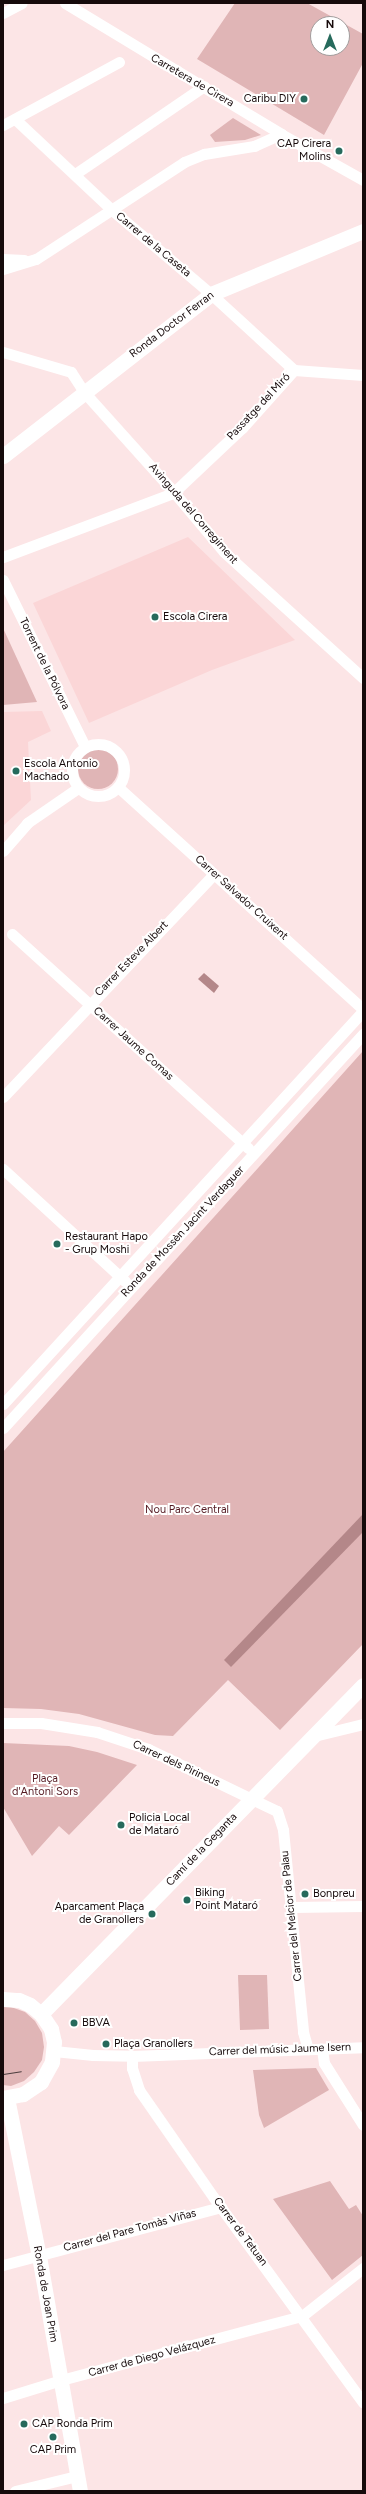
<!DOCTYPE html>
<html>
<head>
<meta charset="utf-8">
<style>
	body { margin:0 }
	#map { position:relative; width:366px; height:2494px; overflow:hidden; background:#fce5e6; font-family:Figtree,sans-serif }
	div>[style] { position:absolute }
	.built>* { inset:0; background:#fbd6d7 }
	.green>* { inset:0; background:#e0b5b6 }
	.round { border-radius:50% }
	.water>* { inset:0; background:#b48789 }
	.street>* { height:11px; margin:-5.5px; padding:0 5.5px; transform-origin:5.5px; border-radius:5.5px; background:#fff }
	.street>.ring { margin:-5.5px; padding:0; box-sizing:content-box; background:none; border:11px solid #fff; border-radius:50% }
	.secondary>* { height:15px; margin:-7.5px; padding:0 7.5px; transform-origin:7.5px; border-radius:7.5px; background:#fff }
	.tram>* { height:1px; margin:-0.5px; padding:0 0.5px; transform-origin:0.5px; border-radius:0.5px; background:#4d3e3f }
	.dots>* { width:11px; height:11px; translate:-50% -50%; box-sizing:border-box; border:2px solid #fff; border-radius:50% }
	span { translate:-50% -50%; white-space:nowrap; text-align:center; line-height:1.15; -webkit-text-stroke:4px #fff; paint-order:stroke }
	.street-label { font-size:11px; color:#160a0b }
	.poi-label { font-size:11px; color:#160a0b }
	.right { translate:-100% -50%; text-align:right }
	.left { translate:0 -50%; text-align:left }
	.park-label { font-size:11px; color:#551b23 }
	.frame { position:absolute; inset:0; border:4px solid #160a0b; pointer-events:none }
	.north { position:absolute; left:310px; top:16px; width:40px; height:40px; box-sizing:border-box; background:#fff; border:1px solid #a29d9d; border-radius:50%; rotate:0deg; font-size:11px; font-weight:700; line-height:16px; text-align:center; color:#160a0b }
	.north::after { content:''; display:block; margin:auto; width:14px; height:18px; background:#266a5c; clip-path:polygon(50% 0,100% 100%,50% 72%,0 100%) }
</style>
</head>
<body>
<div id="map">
	<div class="built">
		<div style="clip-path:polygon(188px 537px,295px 640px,212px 670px,89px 723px,33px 603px)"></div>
		<div style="clip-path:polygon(42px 711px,51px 731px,28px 742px,31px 800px,3px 826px,3px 712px)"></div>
	</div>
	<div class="green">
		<div style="clip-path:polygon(evenodd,235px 3px,307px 3px,363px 34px,363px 63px,324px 135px,197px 59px,235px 3px,318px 24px,342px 24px,342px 48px,318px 48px,318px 24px)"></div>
		<div style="clip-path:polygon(233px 118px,261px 135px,245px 140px,215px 142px,210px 135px)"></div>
		<div style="clip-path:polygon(3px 628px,37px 702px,3px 705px)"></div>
		<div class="round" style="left:78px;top:749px;width:40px;height:40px"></div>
		<div style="clip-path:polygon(363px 1051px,363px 1644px,280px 1730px,228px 1680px,173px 1736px,155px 1735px,79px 1714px,41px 1709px,3px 1708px,3px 1452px)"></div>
		<div style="clip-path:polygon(3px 1743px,69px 1746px,97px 1752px,137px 1765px,69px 1835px,59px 1826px,32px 1856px,3px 1807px)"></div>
		<div style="clip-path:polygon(267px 1975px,269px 2029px,240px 2030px,238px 1975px)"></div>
		<div style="clip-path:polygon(3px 2007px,11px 2007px,25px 2012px,35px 2021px,42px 2033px,44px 2047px,42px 2060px,34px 2072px,24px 2081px,11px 2086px,3px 2085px)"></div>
		<div style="clip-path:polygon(316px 2068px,329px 2090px,264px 2128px,259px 2115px,253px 2070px)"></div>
		<div style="clip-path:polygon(330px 2181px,349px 2209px,356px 2205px,363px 2216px,363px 2255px,332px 2280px,273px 2199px)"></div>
	</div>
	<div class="water">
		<div style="clip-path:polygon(204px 973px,219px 986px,214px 993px,198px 979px)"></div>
		<div style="clip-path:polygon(363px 1514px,363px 1532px,231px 1667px,224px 1660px)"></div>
	</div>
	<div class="street">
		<div style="left:65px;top:3px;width:253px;rotate:31.2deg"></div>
		<div style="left:281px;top:134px;width:94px;rotate:29.3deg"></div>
		<div style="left:3px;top:13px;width:21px;rotate:-28deg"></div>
		<div style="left:15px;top:119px;width:133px;rotate:43.2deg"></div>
		<div style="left:112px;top:210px;width:130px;rotate:40.3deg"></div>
		<div style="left:211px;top:294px;width:113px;rotate:42.5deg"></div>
		<div style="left:3px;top:125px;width:132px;rotate:-28.5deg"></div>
		<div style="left:75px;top:174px;width:156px;rotate:-34.3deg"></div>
		<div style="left:3px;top:259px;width:21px;rotate:3deg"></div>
		<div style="left:3px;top:269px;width:34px;rotate:-17deg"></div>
		<div style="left:36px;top:259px;width:177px;rotate:-33.2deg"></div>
		<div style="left:184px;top:162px;width:22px;rotate:-22deg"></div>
		<div style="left:204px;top:154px;width:51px;rotate:-9.1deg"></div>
		<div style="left:254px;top:146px;width:30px;rotate:-24deg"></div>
		<div style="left:3px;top:352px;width:71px;rotate:16.4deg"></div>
		<div style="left:71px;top:372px;width:24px;rotate:57deg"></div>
		<div style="left:84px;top:392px;width:132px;rotate:48.1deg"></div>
		<div style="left:172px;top:490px;width:81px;rotate:50deg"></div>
		<div style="left:224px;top:552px;width:188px;rotate:42.2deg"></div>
		<div style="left:3px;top:557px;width:182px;rotate:-20.6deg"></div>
		<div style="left:173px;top:493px;width:95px;rotate:-43.3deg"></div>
		<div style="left:242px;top:428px;width:78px;rotate:-48.1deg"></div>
		<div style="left:294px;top:370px;width:69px;rotate:4.1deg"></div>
		<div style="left:3px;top:580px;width:186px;rotate:63.8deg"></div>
		<div class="ring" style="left:72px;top:744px;width:41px;height:41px"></div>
		<div style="left:118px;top:787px;width:331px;rotate:42.2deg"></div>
		<div style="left:3px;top:851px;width:37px;rotate:-49deg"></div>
		<div style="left:27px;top:823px;width:62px;rotate:-34.5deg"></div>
		<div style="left:12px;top:934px;width:319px;rotate:42.2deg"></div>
		<div style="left:3px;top:1097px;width:307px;rotate:-46.6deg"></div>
		<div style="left:3px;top:1169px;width:166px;rotate:42.6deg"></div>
		<div style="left:3px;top:1404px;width:533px;rotate:-47.51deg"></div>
		<div style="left:3px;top:1428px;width:534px;rotate:-47.58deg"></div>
		<div style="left:3px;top:1723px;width:38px"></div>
		<div style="left:41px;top:1723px;width:57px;rotate:9.1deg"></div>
		<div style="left:97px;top:1732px;width:54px;rotate:18.4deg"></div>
		<div style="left:148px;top:1749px;width:143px;rotate:25.7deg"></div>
		<div style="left:277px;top:1811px;width:20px;rotate:72deg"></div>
		<div style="left:283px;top:1830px;width:203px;rotate:84.3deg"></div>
		<div style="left:303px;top:2032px;width:18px;rotate:74deg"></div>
		<div style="left:314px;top:1736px;width:50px;rotate:-13.8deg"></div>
		<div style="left:292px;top:1907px;width:71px;rotate:-0.8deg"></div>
		<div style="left:322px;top:2049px;width:14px;rotate:82deg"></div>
		<div style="left:324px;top:2063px;width:73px;rotate:57.8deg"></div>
		<div style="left:54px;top:2051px;width:39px;rotate:6deg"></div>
		<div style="left:93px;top:2055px;width:39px;rotate:1deg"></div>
		<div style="left:132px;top:2056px;width:231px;rotate:-2.2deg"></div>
		<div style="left:132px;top:2056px;width:12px;rotate:90deg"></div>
		<div style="left:132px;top:2068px;width:23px;rotate:72deg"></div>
		<div style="left:139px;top:2090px;width:131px;rotate:55.2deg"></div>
		<div style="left:214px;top:2198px;width:253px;rotate:53.9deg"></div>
		<div style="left:3px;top:2265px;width:226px;rotate:-14.9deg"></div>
		<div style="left:3px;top:2398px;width:61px;rotate:-17.2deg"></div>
		<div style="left:61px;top:2380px;width:249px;rotate:-14.9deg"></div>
		<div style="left:302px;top:2316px;width:78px;rotate:-38.2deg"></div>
		<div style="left:15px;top:2491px;width:64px;rotate:-13.6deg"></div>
	</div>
	<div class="secondary">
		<div style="left:3px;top:456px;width:264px;rotate:-37.9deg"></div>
		<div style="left:211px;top:294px;width:165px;rotate:-22.5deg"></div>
		<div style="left:3px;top:1999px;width:16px;rotate:4deg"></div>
		<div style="left:19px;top:2000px;width:12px;rotate:24deg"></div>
		<div style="left:30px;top:2005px;width:14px;rotate:39deg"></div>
		<div style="left:41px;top:2014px;width:18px;rotate:56deg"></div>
		<div style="left:51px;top:2029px;width:13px;rotate:77deg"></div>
		<div style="left:54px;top:2042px;width:20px;rotate:96deg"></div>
		<div style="left:52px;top:2062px;width:23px;rotate:119deg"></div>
		<div style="left:41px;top:2082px;width:22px;rotate:146deg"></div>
		<div style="left:23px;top:2094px;width:20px;rotate:169deg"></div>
		<div style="left:41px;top:2014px;width:460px;rotate:-45.6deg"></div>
		<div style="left:7px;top:2098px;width:161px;rotate:78.6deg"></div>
		<div style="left:39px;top:2256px;width:239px;rotate:80.1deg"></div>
	</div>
	<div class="tram">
		<div style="left:3px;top:2074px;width:18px;rotate:-9deg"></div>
	</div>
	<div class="dots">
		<div style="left:304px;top:99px;background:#266a5c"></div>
		<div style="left:339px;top:151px;background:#266a5c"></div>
		<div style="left:155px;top:617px;background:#266a5c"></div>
		<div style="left:16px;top:771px;background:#266a5c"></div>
		<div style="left:57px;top:1244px;background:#266a5c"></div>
		<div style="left:121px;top:1825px;background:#266a5c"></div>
		<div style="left:305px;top:1894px;background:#266a5c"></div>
		<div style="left:187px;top:1900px;background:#266a5c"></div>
		<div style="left:152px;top:1914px;background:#266a5c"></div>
		<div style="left:74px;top:2023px;background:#266a5c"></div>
		<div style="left:106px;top:2044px;background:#266a5c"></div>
		<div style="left:24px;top:2424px;background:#266a5c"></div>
		<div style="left:53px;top:2437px;background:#266a5c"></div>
	</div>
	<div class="street-label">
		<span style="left:192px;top:81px;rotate:30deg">Carretera de Cirera</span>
		<span style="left:153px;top:245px;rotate:40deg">Carrer de la Caseta</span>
		<span style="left:172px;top:325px;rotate:-37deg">Ronda Doctor Ferran</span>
		<span style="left:259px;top:407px;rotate:-47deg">Passatge del Miró</span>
		<span style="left:193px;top:514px;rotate:49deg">Avinguda del Corregiment</span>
		<span style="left:44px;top:664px;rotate:64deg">Torrent de la Pólvora</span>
		<span style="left:241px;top:898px;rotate:42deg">Carrer Salvador Cruixent</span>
		<span style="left:132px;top:959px;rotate:-46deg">Carrer Esteve Albert</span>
		<span style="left:133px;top:1044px;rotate:42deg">Carrer Jaume Comas</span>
		<span style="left:183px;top:1232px;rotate:-47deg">Ronda de Mossèn Jacint Verdaguer</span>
		<span style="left:176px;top:1764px;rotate:25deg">Carrer dels Pirineus</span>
		<span style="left:202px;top:1850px;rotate:-46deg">Camí de la Geganta</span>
		<span style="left:292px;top:1916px;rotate:-96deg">Carrer del Melcior de Palau</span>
		<span style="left:280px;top:2050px;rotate:-2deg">Carrer del músic Jaume Isern</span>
		<span style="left:130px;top:2231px;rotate:-15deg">Carrer del Pare Tomàs Viñas</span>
		<span style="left:240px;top:2232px;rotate:53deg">Carrer de Tetuan</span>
		<span style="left:45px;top:2294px;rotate:80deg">Ronda de Joan Prim</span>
		<span style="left:152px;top:2357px;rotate:-15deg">Carrer de Diego Velázquez</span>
	</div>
	<div class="poi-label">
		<span class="right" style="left:296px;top:99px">Caribu DIY</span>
		<span class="right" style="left:331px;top:151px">CAP Cirera<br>Molins</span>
		<span class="left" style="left:163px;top:617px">Escola Cirera</span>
		<span class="left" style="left:24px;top:771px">Escola Antonio<br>Machado</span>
		<span class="left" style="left:65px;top:1244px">Restaurant Hapo<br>- Grup Moshi</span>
		<span class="left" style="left:129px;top:1825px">Policia Local<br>de Mataró</span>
		<span class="left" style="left:195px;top:1900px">Biking<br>Point Mataró</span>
		<span class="left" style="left:313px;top:1894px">Bonpreu</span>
		<span class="right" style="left:144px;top:1914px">Aparcament Plaça<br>de Granollers</span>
		<span class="left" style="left:82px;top:2023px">BBVA</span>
		<span class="left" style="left:114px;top:2044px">Plaça Granollers</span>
		<span class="left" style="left:32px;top:2424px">CAP Ronda Prim</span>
		<span style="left:53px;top:2450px">CAP Prim</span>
	</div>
	<div class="park-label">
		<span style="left:187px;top:1510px">Nou Parc Central</span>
		<span style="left:45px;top:1786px">Plaça<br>d'Antoni Sors</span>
	</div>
	<div class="frame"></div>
	<div class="north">N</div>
</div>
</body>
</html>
